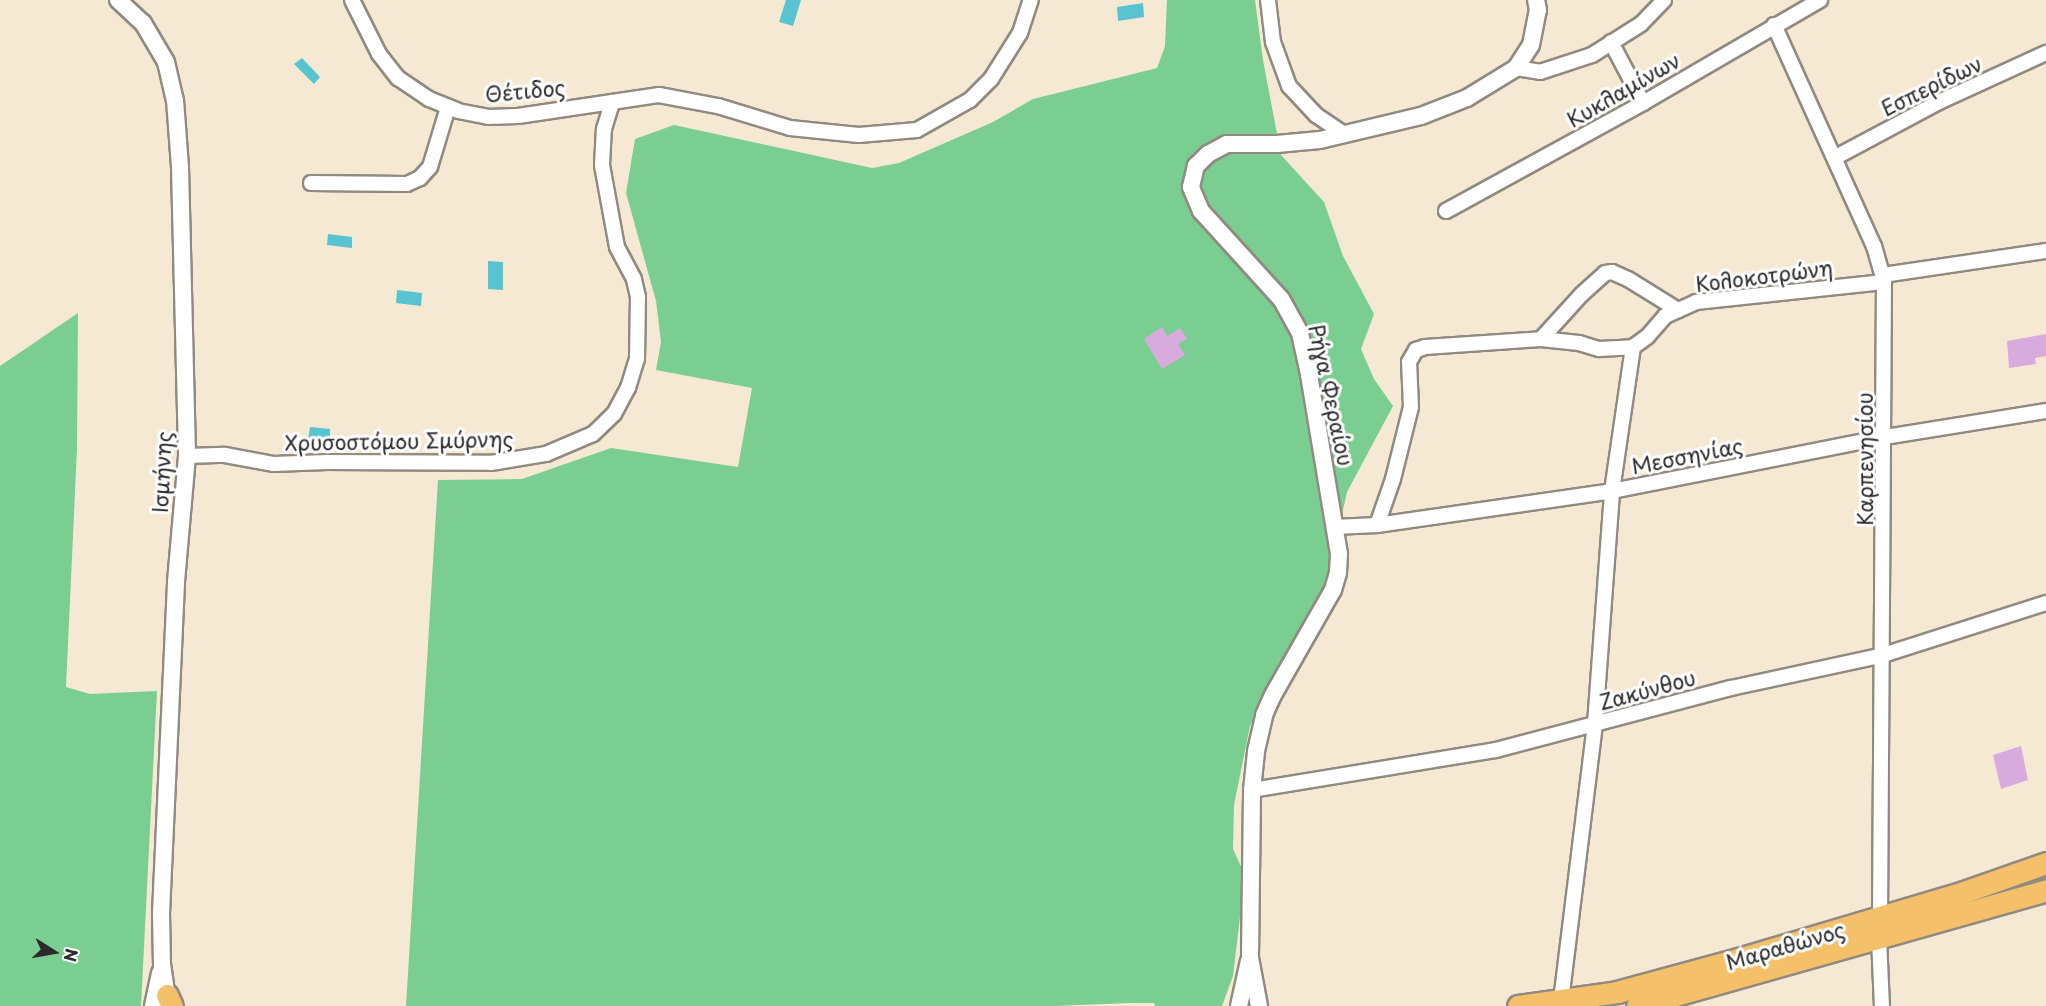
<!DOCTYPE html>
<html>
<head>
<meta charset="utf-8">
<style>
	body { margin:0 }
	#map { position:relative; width:2046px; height:1006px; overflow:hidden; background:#f6e9d4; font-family:"Playpen Sans",sans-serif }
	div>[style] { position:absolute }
	.green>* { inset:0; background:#7ace91 }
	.water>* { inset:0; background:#58c4d1 }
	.building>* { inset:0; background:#d8abde }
	.roads { filter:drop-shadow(2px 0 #908a80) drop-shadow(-2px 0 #908a80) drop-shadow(0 2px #908a80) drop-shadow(0 -2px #908a80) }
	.minor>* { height:14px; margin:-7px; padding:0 7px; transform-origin:7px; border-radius:7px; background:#fff }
	.tertiary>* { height:16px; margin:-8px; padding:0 8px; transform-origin:8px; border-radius:8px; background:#fff }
	.primary>* { height:21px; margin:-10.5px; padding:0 10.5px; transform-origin:10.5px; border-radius:10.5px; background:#f4c16a }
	span { translate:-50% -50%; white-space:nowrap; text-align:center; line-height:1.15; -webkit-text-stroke:6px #fff; paint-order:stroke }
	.street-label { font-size:21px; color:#2b2b2b }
	.north { position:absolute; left:24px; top:922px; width:60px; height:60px; -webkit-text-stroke:4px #fff; paint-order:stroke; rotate:101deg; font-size:16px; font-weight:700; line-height:24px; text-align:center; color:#2b2b2b }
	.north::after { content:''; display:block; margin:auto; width:21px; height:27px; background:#2b2b2b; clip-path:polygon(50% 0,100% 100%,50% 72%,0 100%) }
</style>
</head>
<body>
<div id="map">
	<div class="green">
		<div style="clip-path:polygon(1167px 0,1255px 0,1263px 60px,1281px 155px,1324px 202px,1343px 256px,1374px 314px,1361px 349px,1374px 379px,1393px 406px,1347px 492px,1325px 590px,1280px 666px,1250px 726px,1234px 805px,1233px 849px,1245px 875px,1233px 976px,1222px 1006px,1155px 1006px,1154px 1003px,1130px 1003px,1054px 1006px,406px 1006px,438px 480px,522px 479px,611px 448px,738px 467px,752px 388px,656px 370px,661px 342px,656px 301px,626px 193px,635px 139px,674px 125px,872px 168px,899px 163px,993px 122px,1033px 99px,1157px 68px,1165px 46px)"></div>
		<div style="clip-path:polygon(78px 313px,77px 449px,66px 687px,90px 694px,157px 691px,141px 1006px,0 1006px,0 366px)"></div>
	</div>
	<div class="water">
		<div style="clip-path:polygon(786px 0,801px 0,793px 26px,779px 22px)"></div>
		<div style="clip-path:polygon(1143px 3px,1144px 17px,1118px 21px,1117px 7px)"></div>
		<div style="clip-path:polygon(302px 58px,320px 77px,314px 84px,294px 64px)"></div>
		<div style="clip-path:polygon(328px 234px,352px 237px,352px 248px,327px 245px)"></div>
		<div style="clip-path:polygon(488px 261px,503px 262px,503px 290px,488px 289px)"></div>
		<div style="clip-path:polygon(397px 290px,422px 293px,421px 306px,396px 303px)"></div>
		<div style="clip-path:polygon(310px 427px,330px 429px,330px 442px,308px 439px)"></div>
	</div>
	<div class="building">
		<div style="clip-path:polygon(1162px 327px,1167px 336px,1180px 328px,1187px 339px,1178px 344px,1185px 355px,1162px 369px,1144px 339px)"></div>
		<div style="clip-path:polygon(2046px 334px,2046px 356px,2035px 358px,2036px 364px,2009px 368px,2007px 341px)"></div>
		<div style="clip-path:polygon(2021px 746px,2028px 780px,2001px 789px,1993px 755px)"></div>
	</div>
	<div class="roads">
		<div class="minor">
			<div style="left:352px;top:0;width:60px;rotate:63.4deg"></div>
			<div style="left:379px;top:54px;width:31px;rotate:52deg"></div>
			<div style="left:398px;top:78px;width:37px;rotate:34deg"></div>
			<div style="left:429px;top:99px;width:31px;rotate:22deg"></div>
			<div style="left:458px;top:111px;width:31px;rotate:11deg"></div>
			<div style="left:488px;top:117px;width:30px;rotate:-2deg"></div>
			<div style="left:518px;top:116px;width:95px;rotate:-8.5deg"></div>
			<div style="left:1268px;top:0;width:42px;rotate:83.2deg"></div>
			<div style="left:1273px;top:42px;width:47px;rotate:70deg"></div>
			<div style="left:1289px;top:86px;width:40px;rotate:47deg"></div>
			<div style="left:1316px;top:115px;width:34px;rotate:34deg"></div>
			<div style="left:1774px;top:25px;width:243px;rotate:65.7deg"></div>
			<div style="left:1874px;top:246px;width:37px;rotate:74deg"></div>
			<div style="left:1884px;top:282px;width:635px;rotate:90.36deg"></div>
			<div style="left:1611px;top:42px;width:69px;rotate:62.3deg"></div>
			<div style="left:1516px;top:68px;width:24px;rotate:9deg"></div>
			<div style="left:1540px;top:72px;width:55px;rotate:-18.1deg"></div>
			<div style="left:1592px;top:55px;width:58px;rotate:-32.3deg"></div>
			<div style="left:1641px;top:24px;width:33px;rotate:-46deg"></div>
			<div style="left:1836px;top:157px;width:117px;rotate:-28.1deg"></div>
			<div style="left:1939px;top:102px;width:118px;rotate:-24.6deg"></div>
			<div style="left:311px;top:183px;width:96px;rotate:0.6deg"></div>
			<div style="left:407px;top:184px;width:14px;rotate:-25deg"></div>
			<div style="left:420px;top:178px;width:15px;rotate:-48deg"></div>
			<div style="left:430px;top:167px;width:63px;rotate:-73.3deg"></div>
			<div style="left:1446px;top:211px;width:225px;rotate:-28.7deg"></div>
			<div style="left:1643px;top:103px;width:205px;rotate:-30.2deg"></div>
			<div style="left:1883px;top:275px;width:165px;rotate:-8.4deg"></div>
			<div style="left:1541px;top:339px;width:61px;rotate:-47.7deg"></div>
			<div style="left:1582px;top:294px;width:31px;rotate:-42deg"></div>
			<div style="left:1605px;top:273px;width:7px;rotate:-8deg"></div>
			<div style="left:1612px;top:272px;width:17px;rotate:24deg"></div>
			<div style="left:1628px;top:279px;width:59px;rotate:31.8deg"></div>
			<div style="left:187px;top:456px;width:38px;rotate:-2deg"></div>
			<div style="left:225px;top:455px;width:50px;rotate:10.4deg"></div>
			<div style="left:274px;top:464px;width:53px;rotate:-2.2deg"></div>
			<div style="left:327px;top:462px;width:164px;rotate:0.3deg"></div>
			<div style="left:491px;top:463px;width:56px;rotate:-9.3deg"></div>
			<div style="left:546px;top:454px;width:51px;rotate:-23.1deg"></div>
			<div style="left:593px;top:434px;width:29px;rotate:-44deg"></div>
			<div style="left:614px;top:414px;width:30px;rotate:-62deg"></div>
			<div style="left:628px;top:388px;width:30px;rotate:-73deg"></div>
			<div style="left:637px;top:359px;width:62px;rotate:-89.1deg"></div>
			<div style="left:638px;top:297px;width:18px;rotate:-103deg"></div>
			<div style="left:634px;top:279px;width:36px;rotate:-118deg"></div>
			<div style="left:617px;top:247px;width:83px;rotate:-100.4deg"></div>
			<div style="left:602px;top:165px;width:36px;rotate:-87deg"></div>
			<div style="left:604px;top:129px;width:28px;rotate:-73deg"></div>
			<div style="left:612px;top:102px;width:48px;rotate:-8.5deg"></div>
			<div style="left:659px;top:95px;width:60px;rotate:10.6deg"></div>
			<div style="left:718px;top:106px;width:75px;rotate:17deg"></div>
			<div style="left:790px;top:128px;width:69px;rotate:5.8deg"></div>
			<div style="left:859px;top:135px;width:58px;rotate:-4.9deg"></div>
			<div style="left:917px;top:130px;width:61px;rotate:-29.5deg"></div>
			<div style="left:970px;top:100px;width:30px;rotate:-45deg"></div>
			<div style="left:991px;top:79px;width:54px;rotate:-57.8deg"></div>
			<div style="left:1020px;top:33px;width:35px;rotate:-72deg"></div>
			<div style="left:1377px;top:525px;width:49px;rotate:-70.8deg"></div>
			<div style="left:1393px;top:479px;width:74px;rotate:-76deg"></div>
			<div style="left:1411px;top:407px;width:45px;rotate:-92.5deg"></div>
			<div style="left:1409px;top:362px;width:14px;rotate:-60deg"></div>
			<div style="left:1416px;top:350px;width:9px;rotate:-18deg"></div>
			<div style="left:1425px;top:347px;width:116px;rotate:-3.9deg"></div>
			<div style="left:1541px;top:339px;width:38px;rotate:6deg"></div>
			<div style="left:1579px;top:343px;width:21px;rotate:17deg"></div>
			<div style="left:1599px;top:349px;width:34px;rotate:-3deg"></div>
			<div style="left:1633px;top:347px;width:17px;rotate:-36deg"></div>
			<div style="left:1647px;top:337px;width:28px;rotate:-49deg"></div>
			<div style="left:1665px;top:316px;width:34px;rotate:-24deg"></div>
			<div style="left:1696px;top:302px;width:189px;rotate:-6.1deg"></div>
			<div style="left:1334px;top:527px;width:43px;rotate:-2.7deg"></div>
			<div style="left:1377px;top:525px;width:237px;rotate:-8.2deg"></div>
			<div style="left:1612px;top:491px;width:278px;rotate:-11.2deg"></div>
			<div style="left:1885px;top:437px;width:163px;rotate:-9.2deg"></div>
			<div style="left:1252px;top:790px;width:247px;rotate:-9.3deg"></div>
			<div style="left:1496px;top:750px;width:243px;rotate:-14.8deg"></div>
			<div style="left:1731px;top:688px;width:156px;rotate:-12.2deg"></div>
			<div style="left:1883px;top:655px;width:171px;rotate:-17.7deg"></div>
			<div style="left:1879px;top:938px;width:68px;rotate:87.5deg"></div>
			<div style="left:1561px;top:1001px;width:279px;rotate:-83deg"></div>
			<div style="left:1595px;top:724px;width:234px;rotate:-85.8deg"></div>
			<div style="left:1612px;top:491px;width:146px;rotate:-81.7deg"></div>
		</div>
		<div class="tertiary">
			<div style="left:118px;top:0;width:34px;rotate:43deg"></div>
			<div style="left:143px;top:23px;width:45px;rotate:59.5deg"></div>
			<div style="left:166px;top:62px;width:39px;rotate:77deg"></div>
			<div style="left:175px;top:100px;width:67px;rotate:85.7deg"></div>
			<div style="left:180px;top:167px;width:289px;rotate:88.6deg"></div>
			<div style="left:187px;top:456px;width:127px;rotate:95deg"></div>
			<div style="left:176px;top:583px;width:330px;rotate:92.6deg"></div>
			<div style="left:161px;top:913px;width:51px;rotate:88.9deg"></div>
			<div style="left:162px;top:964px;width:41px;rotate:81.7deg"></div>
			<div style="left:153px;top:1006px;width:34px;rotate:-78deg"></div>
			<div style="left:1239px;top:1006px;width:46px;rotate:-77.5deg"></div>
			<div style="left:1259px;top:1006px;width:49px;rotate:-100.6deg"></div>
			<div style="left:1250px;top:958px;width:168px;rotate:-89.3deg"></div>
			<div style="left:1252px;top:790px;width:39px;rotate:-84deg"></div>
			<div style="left:1256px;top:751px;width:37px;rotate:-77deg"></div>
			<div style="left:1264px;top:715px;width:22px;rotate:-66deg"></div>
			<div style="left:1273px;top:695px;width:121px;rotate:-60.3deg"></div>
			<div style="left:1333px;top:590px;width:18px;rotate:-74deg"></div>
			<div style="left:1338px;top:573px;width:19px;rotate:-87deg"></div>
			<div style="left:1339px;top:554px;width:182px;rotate:-99.5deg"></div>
			<div style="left:1309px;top:374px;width:42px;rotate:-102.4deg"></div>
			<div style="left:1300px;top:333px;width:39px;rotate:-119deg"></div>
			<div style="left:1281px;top:299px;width:119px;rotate:-132.3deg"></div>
			<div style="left:1201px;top:211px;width:26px;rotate:-113deg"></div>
			<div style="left:1191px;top:187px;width:22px;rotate:-77deg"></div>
			<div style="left:1196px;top:166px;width:17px;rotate:-45deg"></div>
			<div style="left:1208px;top:154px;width:21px;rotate:-28deg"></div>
			<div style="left:1227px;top:144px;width:50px"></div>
			<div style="left:1277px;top:144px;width:43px;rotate:-5.3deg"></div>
			<div style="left:1320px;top:140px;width:104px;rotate:-13.4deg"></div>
			<div style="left:1421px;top:116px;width:49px;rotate:-21.4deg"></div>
			<div style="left:1467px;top:98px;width:57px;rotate:-31.5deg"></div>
			<div style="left:1516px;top:68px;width:27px;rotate:-57deg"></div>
			<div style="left:1531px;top:45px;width:36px;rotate:-79deg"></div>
			<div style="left:1538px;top:10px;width:10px;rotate:-101deg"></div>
		</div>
		<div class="primary">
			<div style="left:167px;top:995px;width:12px;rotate:66deg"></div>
			<div style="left:1518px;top:1006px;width:100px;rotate:-8deg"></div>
			<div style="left:1617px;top:992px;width:125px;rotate:-15.3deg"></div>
			<div style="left:1738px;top:959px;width:233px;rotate:-16.5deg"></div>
			<div style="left:1961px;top:893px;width:90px;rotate:-19.4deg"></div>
			<div style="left:1637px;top:1006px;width:425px;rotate:-15.8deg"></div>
		</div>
	</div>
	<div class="street-label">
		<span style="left:1931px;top:85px;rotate:-26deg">Εσπερίδων</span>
		<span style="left:1623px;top:89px;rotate:-30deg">Κυκλαμίνων</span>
		<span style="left:525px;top:90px;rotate:-5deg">Θέτιδος</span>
		<span style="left:1764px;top:275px;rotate:-7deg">Κολοκοτρώνη</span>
		<span style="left:1332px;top:395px;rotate:78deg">Ρήγα Φεραίου</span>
		<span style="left:399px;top:440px;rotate:-1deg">Χρυσοστόμου Σμύρνης</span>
		<span style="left:1687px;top:455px;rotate:-11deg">Μεσσηνίας</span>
		<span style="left:1864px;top:459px;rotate:-90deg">Καρπενησίου</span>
		<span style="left:161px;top:472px;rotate:-87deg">Ισμήνης</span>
		<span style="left:1647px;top:689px;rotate:-15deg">Ζακύνθου</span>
		<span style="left:1785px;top:945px;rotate:-16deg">Μαραθώνος</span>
	</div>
	<div class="north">N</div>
</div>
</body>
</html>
